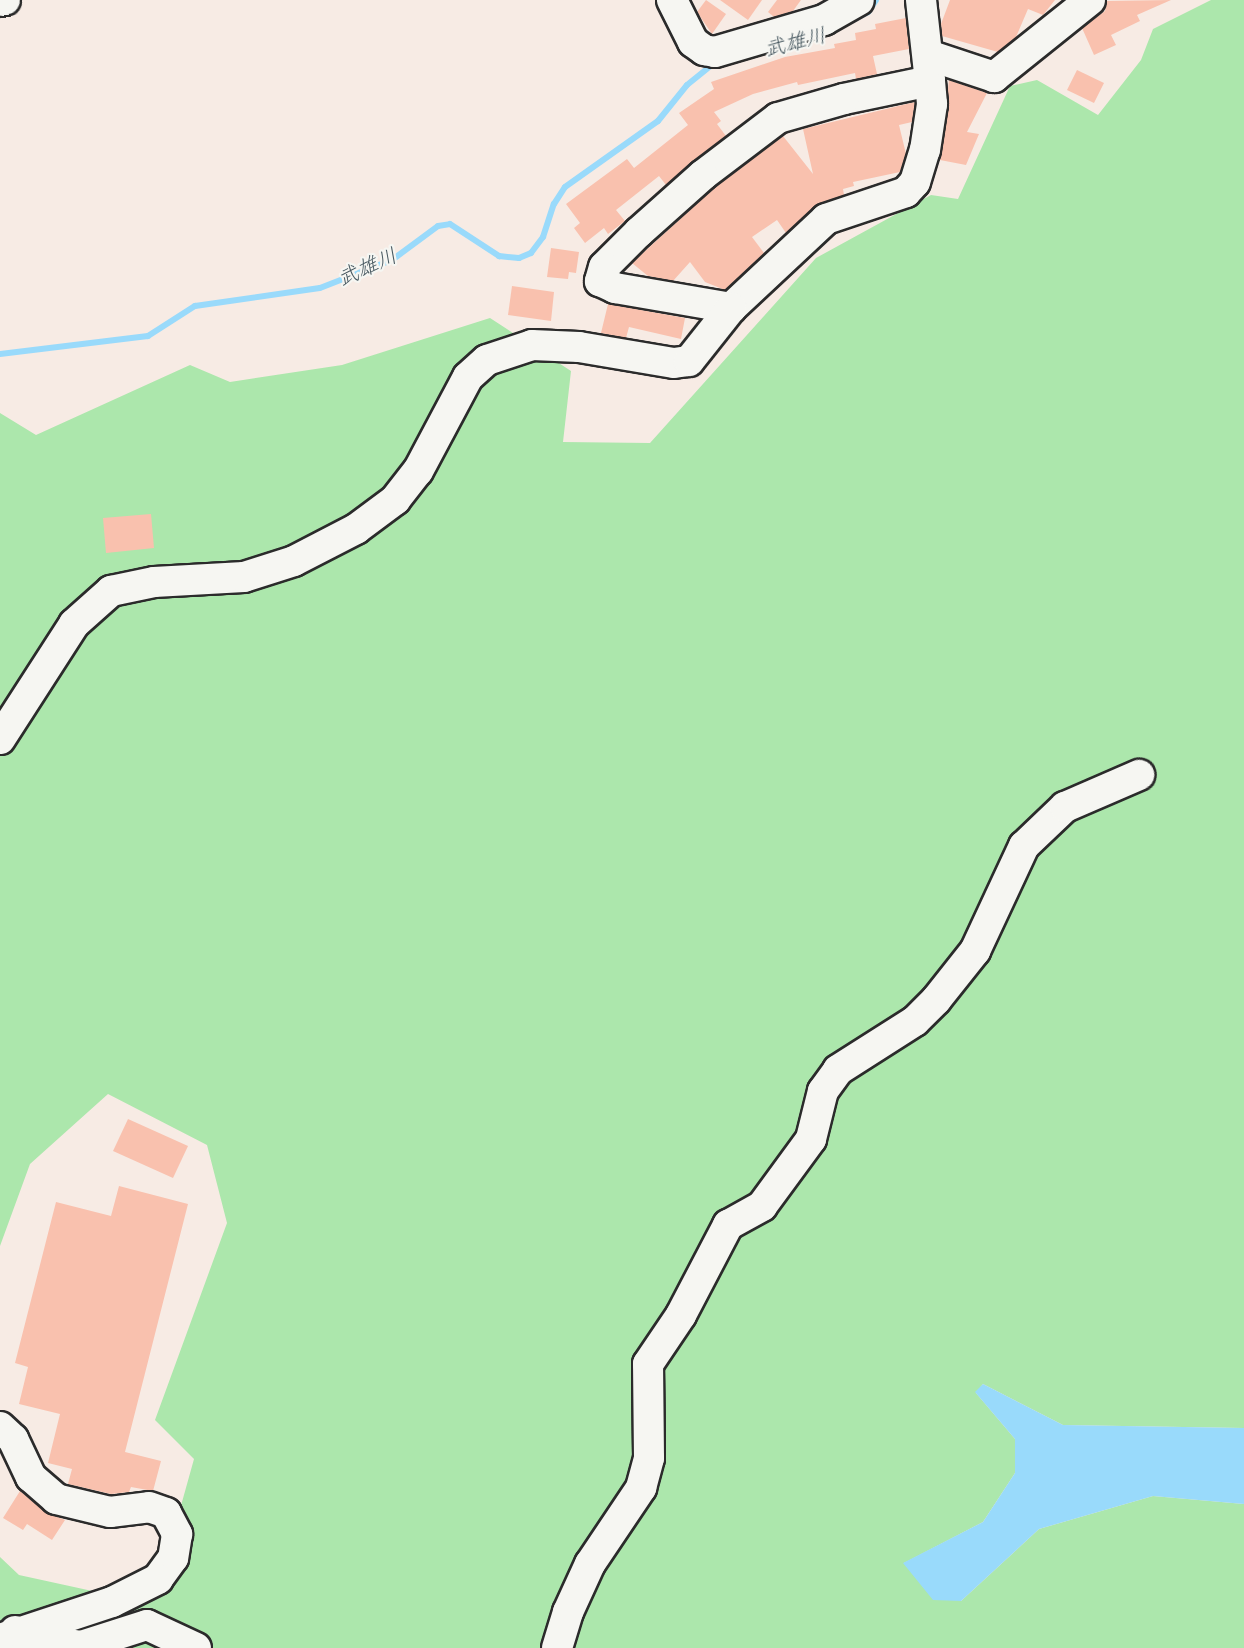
<!DOCTYPE html>
<html>
<head>
<meta charset="utf-8">
<style>
	body { margin:0 }
	#map { position:relative; width:1244px; height:1648px; overflow:hidden; background:#f7ebe4; font-family:Delius,"Klee One",sans-serif }
	div>[style] { position:absolute }
	.green>* { inset:0; background:#ace7ac }
	.water>* { inset:0; background:#99dafb }
	.stream>* { height:6px; margin:-3px; padding:0 3px; transform-origin:3px; border-radius:3px; background:#99dafb }
	.building>* { inset:0; background:#f9c1ae }
	.roads { filter:drop-shadow(2px 0 #2b2b2b) drop-shadow(-2px 0 #2b2b2b) drop-shadow(0 2px #2b2b2b) drop-shadow(0 -2px #2b2b2b) }
	.minor>* { height:30px; margin:-15px; padding:0 15px; transform-origin:15px; border-radius:15px; background:#f6f6f2 }
	span { translate:-50% -50%; white-space:nowrap; text-align:center; line-height:1.15; -webkit-text-stroke:4.5px #f6f6f2; paint-order:stroke }
	.water-label { font-size:21px; color:#46575f; font-style:italic }
</style>
</head>
<body>
<div id="map">
	<div class="green">
		<div style="clip-path:polygon(1211px 0,1244px 0,1244px 1428px,1063px 1425px,983px 1384px,976px 1393px,1015px 1439px,1015px 1473px,983px 1522px,904px 1563px,961px 1601px,1039px 1529px,1153px 1496px,1244px 1504px,1244px 1648px,0 1648px,0 1557px,19px 1575px,106px 1594px,165px 1563px,194px 1459px,155px 1420px,227px 1223px,207px 1145px,108px 1094px,30px 1164px,0 1246px,0 413px,36px 435px,190px 365px,230px 382px,342px 365px,490px 318px,571px 371px,563px 442px,650px 443px,816px 258px,931px 195px,958px 199px,1010px 86px,1037px 80px,1098px 115px,1141px 60px,1153px 29px)"></div>
	</div>
	<div class="water">
		<div style="clip-path:polygon(983px 1384px,1063px 1425px,1244px 1428px,1244px 1504px,1153px 1496px,1039px 1529px,961px 1601px,933px 1600px,903px 1563px,983px 1522px,1015px 1473px,1015px 1439px,975px 1392px)"></div>
	</div>
	<div class="stream">
		<div style="left:823px;top:35px;width:51px;rotate:-27.1deg"></div>
		<div style="left:868px;top:12px;width:14px;rotate:-56deg"></div>
		<div style="left:0;top:354px;width:149px;rotate:-6.9deg"></div>
		<div style="left:148px;top:336px;width:56px;rotate:-32.6deg"></div>
		<div style="left:195px;top:306px;width:126px;rotate:-8.2deg"></div>
		<div style="left:320px;top:288px;width:77px;rotate:-21.3deg"></div>
		<div style="left:392px;top:260px;width:57px;rotate:-36.5deg"></div>
		<div style="left:438px;top:226px;width:12px;rotate:-9deg"></div>
		<div style="left:450px;top:224px;width:59px;rotate:33.1deg"></div>
		<div style="left:499px;top:256px;width:20px;rotate:6deg"></div>
		<div style="left:519px;top:258px;width:13px;rotate:-23deg"></div>
		<div style="left:531px;top:253px;width:20px;rotate:-53deg"></div>
		<div style="left:543px;top:237px;width:35px;rotate:-72deg"></div>
		<div style="left:554px;top:204px;width:20px;rotate:-57deg"></div>
		<div style="left:565px;top:187px;width:114px;rotate:-35.4deg"></div>
		<div style="left:658px;top:121px;width:46px;rotate:-51.1deg"></div>
		<div style="left:687px;top:85px;width:35px;rotate:-39deg"></div>
	</div>
	<div class="building">
		<div style="clip-path:polygon(706px 0,726px 14px,712px 34px,697px 12px)"></div>
		<div style="clip-path:polygon(720px 0,762px 0,748px 20px)"></div>
		<div style="clip-path:polygon(777px 0,801px 0,793px 11px,774px 17px,768px 12px)"></div>
		<div style="clip-path:polygon(950px 0,1055px 0,1043px 15px,1028px 9px,1016px 37px,998px 52px,942px 36px,941px 24px)"></div>
		<div style="clip-path:polygon(1171px 0,1137px 15px,1140px 21px,1111px 35px,1116px 45px,1094px 55px,1082px 28px,1105px 11px,1107px 1px)"></div>
		<div style="clip-path:polygon(906px 18px,909px 49px,873px 56px,877px 74px,856px 79px,855px 73px,798px 85px,797px 82px,753px 94px,714px 112px,721px 121px,717px 124px,726px 136px,666px 185px,659px 176px,616px 210px,625px 221px,608px 234px,604px 228px,585px 243px,574px 228px,580px 223px,566px 204px,627px 159px,634px 168px,688px 125px,679px 113px,714px 89px,711px 82px,785px 57px,835px 48px,834px 44px,856px 40px,855px 33px,876px 29px,875px 24px)"></div>
		<div style="clip-path:polygon(1077px 70px,1104px 83px,1094px 103px,1067px 90px)"></div>
		<div style="clip-path:polygon(949px 80px,987px 93px,967px 132px,979px 134px,966px 165px,940px 160px)"></div>
		<div style="clip-path:polygon(915px 102px,912px 122px,899px 125px,906px 154px,900px 172px,853px 182px,854px 186px,843px 189px,844px 195px,815px 206px,786px 233px,777px 220px,752px 237px,764px 253px,725px 290px,705px 282px,690px 262px,673px 281px,648px 276px,632px 263px,714px 188px,783px 136px,813px 174px,803px 129px)"></div>
		<div style="clip-path:polygon(551px 248px,579px 252px,576px 273px,569px 272px,568px 279px,547px 277px)"></div>
		<div style="clip-path:polygon(512px 286px,554px 292px,551px 321px,508px 315px)"></div>
		<div style="clip-path:polygon(608px 304px,685px 318px,681px 339px,629px 327px,626px 338px,601px 333px)"></div>
		<div style="clip-path:polygon(151px 514px,154px 548px,106px 553px,103px 518px)"></div>
		<div style="clip-path:polygon(128px 1119px,188px 1146px,173px 1178px,113px 1151px)"></div>
		<div style="clip-path:polygon(119px 1186px,188px 1204px,125px 1452px,161px 1461px,153px 1491px,131px 1487px,129px 1492px,111px 1494px,68px 1484px,72px 1469px,48px 1463px,60px 1414px,19px 1404px,28px 1367px,15px 1363px,56px 1202px,111px 1216px)"></div>
		<div style="clip-path:polygon(20px 1491px,45px 1512px,65px 1520px,52px 1540px,27px 1524px,23px 1530px,3px 1518px)"></div>
	</div>
	<div class="roads">
		<div class="minor">
			<div style="left:672px;top:0;width:47px;rotate:63.4deg"></div>
			<div style="left:693px;top:42px;width:14px;rotate:36deg"></div>
			<div style="left:704px;top:50px;width:11px;rotate:10deg"></div>
			<div style="left:715px;top:52px;width:114px;rotate:-16.4deg"></div>
			<div style="left:824px;top:20px;width:40px;rotate:-29.7deg"></div>
			<div style="left:921px;top:0;width:81px;rotate:83.7deg"></div>
			<div style="left:930px;top:81px;width:88px;rotate:168.2deg"></div>
			<div style="left:844px;top:99px;width:69px;rotate:163.9deg"></div>
			<div style="left:778px;top:118px;width:94px;rotate:142.8deg"></div>
			<div style="left:703px;top:175px;width:86px;rotate:138.3deg"></div>
			<div style="left:639px;top:232px;width:49px;rotate:135deg"></div>
			<div style="left:604px;top:267px;width:15px;rotate:106deg"></div>
			<div style="left:600px;top:281px;width:17px;rotate:25deg"></div>
			<div style="left:615px;top:288px;width:118px;rotate:9.8deg"></div>
			<div style="left:731px;top:308px;width:130px;rotate:-43.1deg"></div>
			<div style="left:826px;top:219px;width:84px;rotate:-18.6deg"></div>
			<div style="left:906px;top:192px;width:13px;rotate:-48deg"></div>
			<div style="left:915px;top:182px;width:34px;rotate:-73deg"></div>
			<div style="left:925px;top:150px;width:47px;rotate:-81.3deg"></div>
			<div style="left:932px;top:104px;width:23px;rotate:-95deg"></div>
			<div style="left:0;top:1px;width:5px;rotate:-11deg"></div>
			<div style="left:928px;top:55px;width:70px;rotate:18.4deg"></div>
			<div style="left:994px;top:77px;width:123px;rotate:-38.7deg"></div>
			<div style="left:0;top:739px;width:137px;rotate:-57.2deg"></div>
			<div style="left:74px;top:624px;width:50px;rotate:-41.7deg"></div>
			<div style="left:111px;top:591px;width:44px;rotate:-11.8deg"></div>
			<div style="left:154px;top:582px;width:90px;rotate:-3.2deg"></div>
			<div style="left:244px;top:577px;width:52px;rotate:-17.7deg"></div>
			<div style="left:294px;top:561px;width:70px;rotate:-27.3deg"></div>
			<div style="left:356px;top:529px;width:49px;rotate:-36.6deg"></div>
			<div style="left:395px;top:500px;width:37px;rotate:-52deg"></div>
			<div style="left:418px;top:471px;width:106px;rotate:-62deg"></div>
			<div style="left:468px;top:377px;width:25px;rotate:-42deg"></div>
			<div style="left:487px;top:360px;width:47px;rotate:-18.4deg"></div>
			<div style="left:532px;top:345px;width:47px;rotate:2.4deg"></div>
			<div style="left:579px;top:347px;width:96px;rotate:9.6deg"></div>
			<div style="left:674px;top:363px;width:15px;rotate:-8deg"></div>
			<div style="left:689px;top:361px;width:68px;rotate:-51.6deg"></div>
			<div style="left:0;top:1427px;width:18px;rotate:43deg"></div>
			<div style="left:13px;top:1439px;width:42px;rotate:64.7deg"></div>
			<div style="left:31px;top:1477px;width:33px;rotate:41deg"></div>
			<div style="left:56px;top:1499px;width:56px;rotate:13.5deg"></div>
			<div style="left:110px;top:1512px;width:39px;rotate:-7deg"></div>
			<div style="left:149px;top:1507px;width:18px;rotate:19deg"></div>
			<div style="left:166px;top:1513px;width:24px;rotate:62deg"></div>
			<div style="left:177px;top:1534px;width:24px;rotate:99deg"></div>
			<div style="left:173px;top:1558px;width:26px;rotate:126deg"></div>
			<div style="left:158px;top:1579px;width:51px;rotate:153.4deg"></div>
			<div style="left:112px;top:1602px;width:118px;rotate:161.7deg"></div>
			<div style="left:15px;top:1631px;width:12px;rotate:31deg"></div>
			<div style="left:25px;top:1637px;width:57px;rotate:9.1deg"></div>
			<div style="left:81px;top:1646px;width:69px;rotate:-17.7deg"></div>
			<div style="left:147px;top:1625px;width:54px;rotate:25.1deg"></div>
			<div style="left:557px;top:1648px;width:38px;rotate:-73deg"></div>
			<div style="left:568px;top:1612px;width:53px;rotate:-65.4deg"></div>
			<div style="left:590px;top:1564px;width:92px;rotate:-56.1deg"></div>
			<div style="left:641px;top:1488px;width:31px;rotate:-75deg"></div>
			<div style="left:649px;top:1458px;width:94px;rotate:-90.6deg"></div>
			<div style="left:648px;top:1364px;width:59px;rotate:-56deg"></div>
			<div style="left:681px;top:1315px;width:102px;rotate:-62.4deg"></div>
			<div style="left:728px;top:1225px;width:39px;rotate:-29deg"></div>
			<div style="left:762px;top:1206px;width:83px;rotate:-53.8deg"></div>
			<div style="left:811px;top:1139px;width:49px;rotate:-76deg"></div>
			<div style="left:823px;top:1091px;width:26px;rotate:-54deg"></div>
			<div style="left:838px;top:1070px;width:91px;rotate:-32.5deg"></div>
			<div style="left:915px;top:1021px;width:30px;rotate:-45deg"></div>
			<div style="left:936px;top:1000px;width:63px;rotate:-51.5deg"></div>
			<div style="left:975px;top:951px;width:116px;rotate:-65deg"></div>
			<div style="left:1024px;top:846px;width:57px;rotate:-43.6deg"></div>
			<div style="left:1065px;top:807px;width:81px;rotate:-23.4deg"></div>
		</div>
	</div>
	<div class="water-label">
		<span style="left:795px;top:42px;rotate:-14deg">武雄川</span>
		<span style="left:367px;top:267px;rotate:-24deg">武雄川</span>
	</div>
</div>
</body>
</html>
